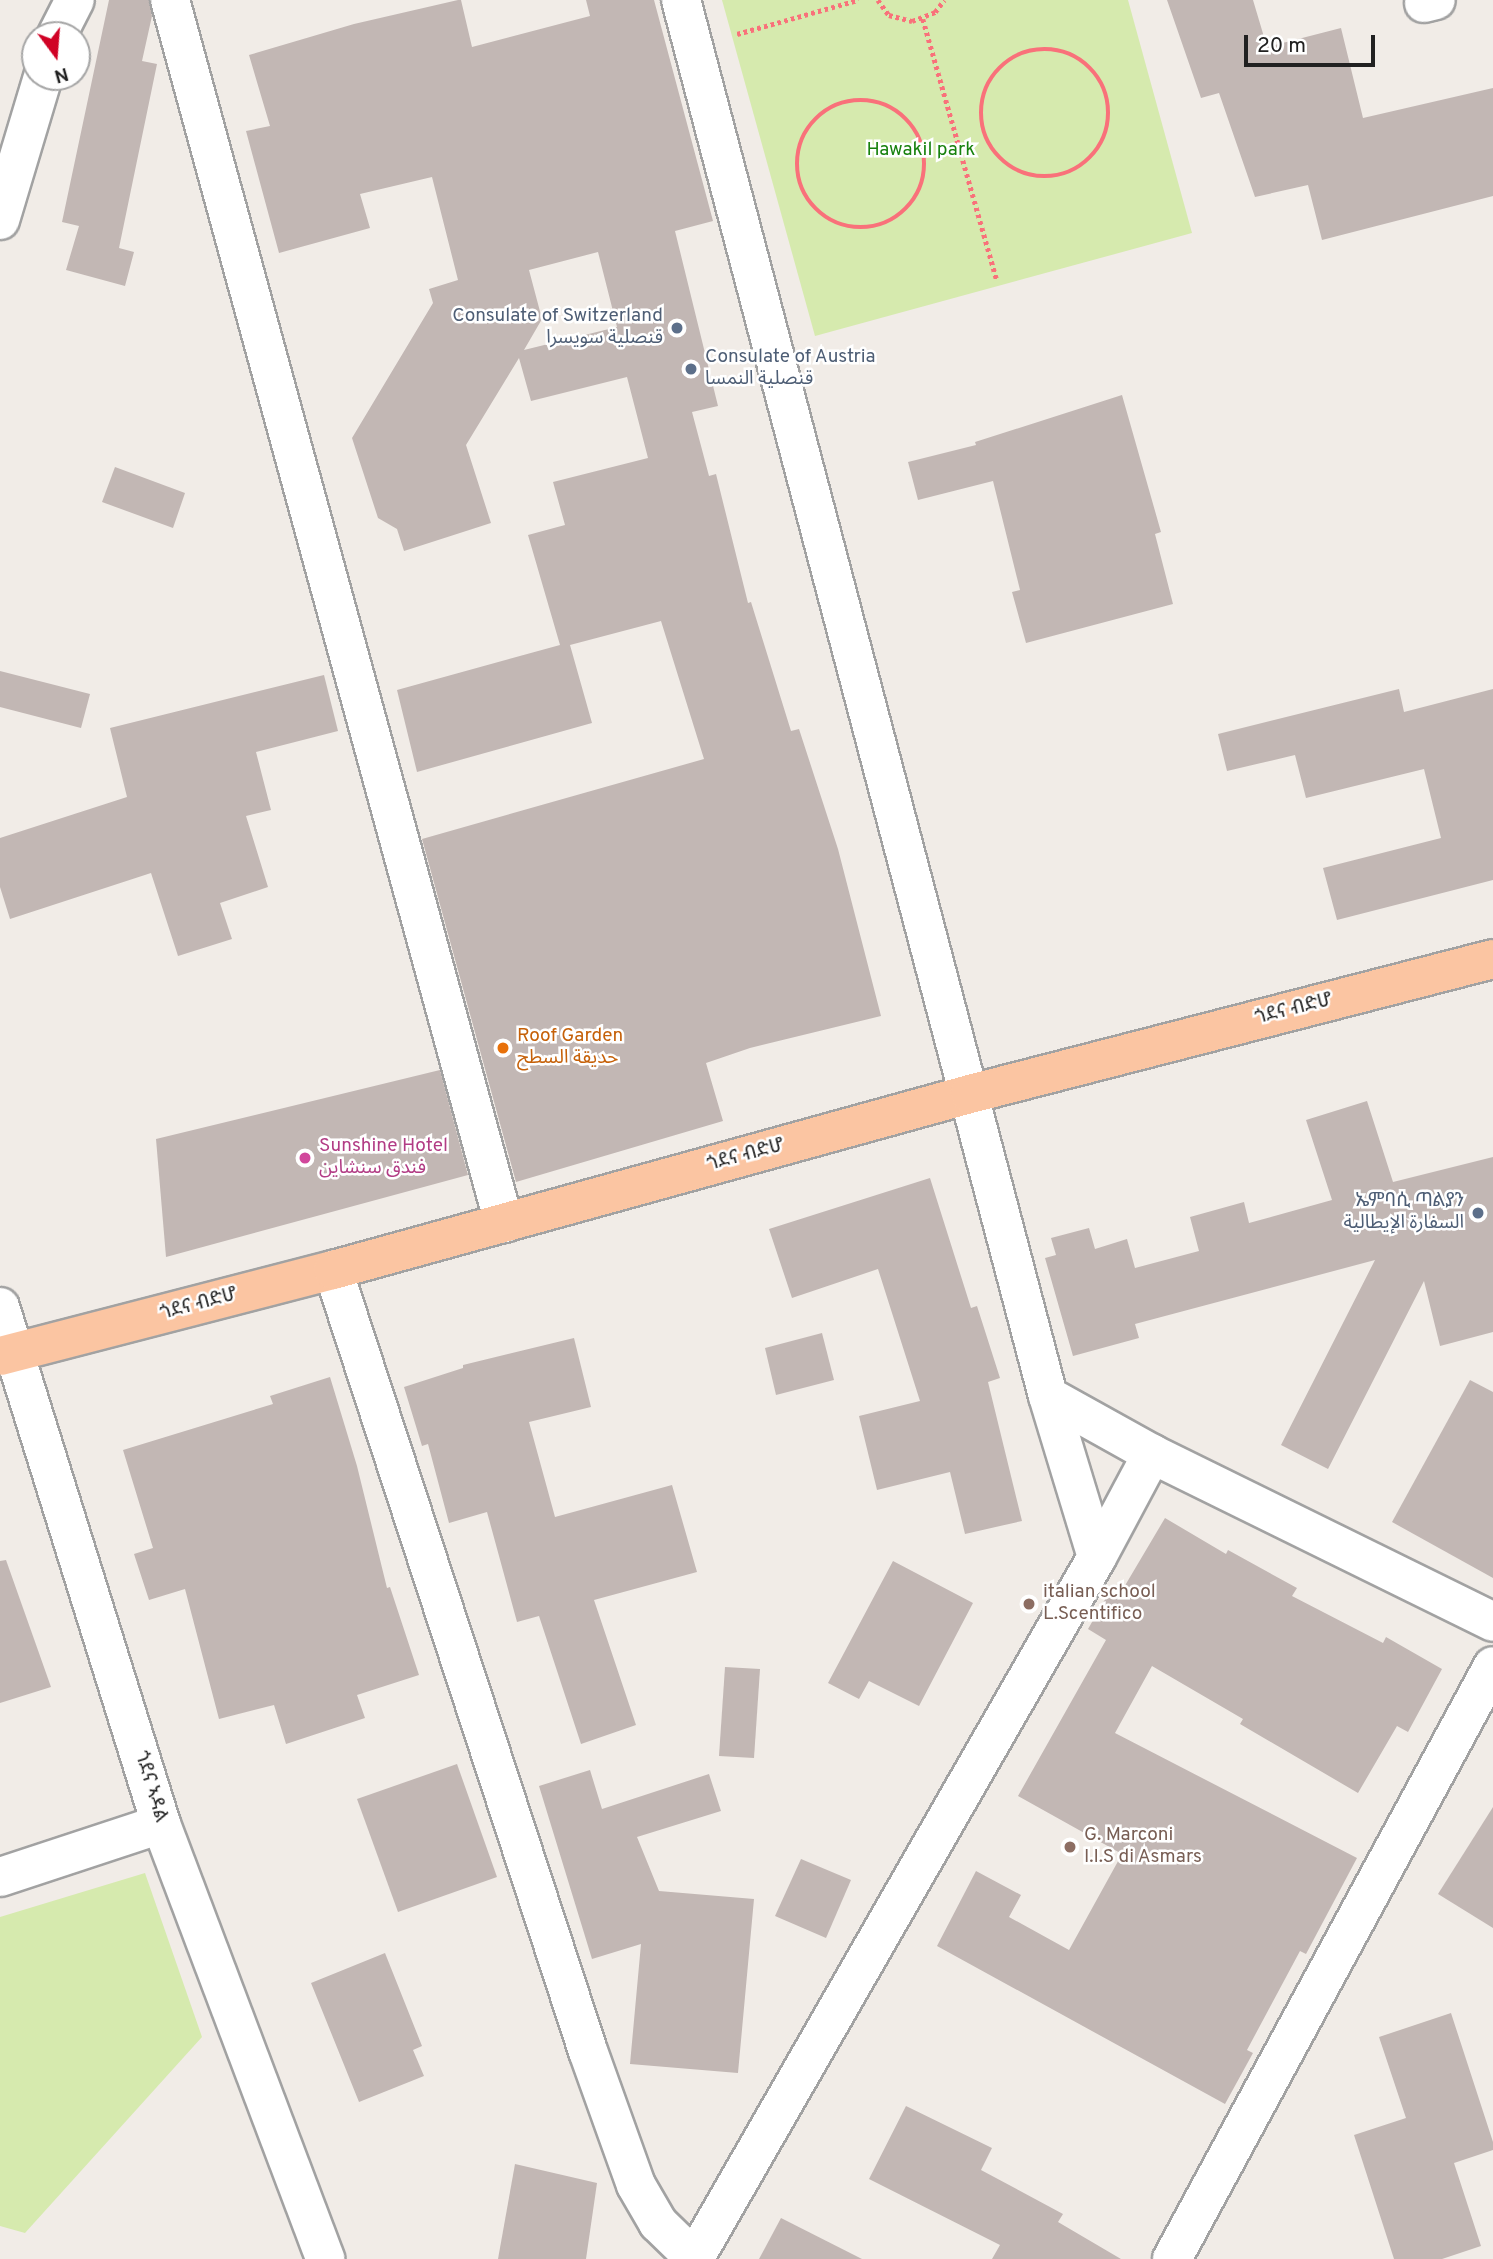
<!DOCTYPE html>
<html>
<head>
<meta charset="utf-8">
<style>
	body { margin:0 }
	#map { position:relative; width:1493px; height:2259px; overflow:hidden; background:#f1ece7; font-family:Overpass,"Noto Sans Arabic","Noto Sans Ethiopic",sans-serif }
	div>[style] { position:absolute }
	.grass>* { inset:0; background:#d6eaae }
	.building>* { inset:0; background:#c2b7b4 }
	.path>* { height:4.5px; margin-top:-2.25px; transform-origin:0; background:repeating-linear-gradient(90deg,#f9717a 0 3.5px,transparent 0 7px) }
	.path>.ring { margin:-2.25px; padding:0; box-sizing:content-box; background:none; border:4.5px solid #f9717a; border-radius:50% }
	.roads { filter:drop-shadow(2px 0 #a2a2a2) drop-shadow(-2px 0 #a2a2a2) drop-shadow(0 2px #a2a2a2) drop-shadow(0 -2px #a2a2a2) }
	.minor>* { height:38px; margin:-19px; padding:0 19px; transform-origin:19px; border-radius:19px; background:#fff }
	.major>* { height:38px; margin:-19px; padding:0 19px; transform-origin:19px; border-radius:19px; background:#fbc5a2 }
	.dots>* { width:19px; height:19px; translate:-50% -50%; box-sizing:border-box; border:4px solid #fff; border-radius:50% }
	span { translate:-50% -50%; white-space:nowrap; text-align:center; line-height:1.15; -webkit-text-stroke:5px #fff; paint-order:stroke }
	.park-label { font-size:19px; color:#17810d }
	.service-label { font-size:19px; color:#4e5e75 }
	.right { translate:-100% -50%; text-align:right }
	.left { translate:0 -50%; text-align:left }
	.street-label { font-size:19px; color:#212121 }
	.food-label { font-size:19px; color:#c56008 }
	.hotel-label { font-size:19px; color:#b23c85 }
	.education-label { font-size:19px; color:#785e54 }
	.north { position:absolute; left:21px; top:21px; width:70px; height:70px; box-sizing:border-box; background:#fff; border:2px solid #a6a6a6; border-radius:50%; rotate:164deg; font-size:19px; font-weight:700; line-height:28px; text-align:center; color:#212121 }
	.north::after { content:''; display:block; margin:auto; width:24px; height:32px; background:#d00225; clip-path:polygon(50% 0,100% 100%,50% 72%,0 100%) }
	.scale { position:absolute; left:1244px; top:35px; width:131px; height:32px; box-sizing:border-box; border:4px solid #212121; border-top:0; padding-left:9px; font-size:21px; line-height:24px; white-space:nowrap; color:#212121; -webkit-text-stroke:5px #fff; paint-order:stroke }
</style>
</head>
<body>
<div id="map">
	<div class="grass">
		<div style="clip-path:polygon(722px 0,1128px 0,1192px 233px,815px 336px)"></div>
		<div style="clip-path:polygon(145px 1873px,202px 2037px,25px 2233px,0 2226px,0 1917px)"></div>
	</div>
	<div class="building">
		<div style="clip-path:polygon(109px 0,149px 0,152px 16px,142px 61px,157px 64px,119px 248px,134px 252px,125px 286px,66px 270px,79px 226px,62px 222px)"></div>
		<div style="clip-path:polygon(evenodd,458px 0,461px 0,472px 47px,590px 16px,586px 0,654px 0,713px 221px,675px 231px,718px 406px,692px 412px,709px 476px,716px 474px,748px 603px,751px 602px,791px 731px,799px 729px,838px 849px,881px 1016px,750px 1048px,706px 1063px,723px 1121px,516px 1182px,422px 839px,704px 759px,661px 621px,570px 645px,592px 723px,417px 772px,397px 690px,560px 645px,528px 535px,565px 525px,553px 482px,648px 458px,627px 377px,531px 401px,519px 358px,466px 445px,491px 523px,404px 551px,397px 529px,378px 518px,352px 438px,433px 303px,429px 289px,458px 280px,432px 177px,360px 194px,370px 228px,279px 253px,246px 131px,270px 126px,249px 55px,354px 24px,458px 0,598px 252px,617px 327px,524px 350px,542px 319px,529px 270px,598px 252px)"></div>
		<div style="clip-path:polygon(1167px 0,1253px 0,1267px 47px,1341px 28px,1363px 118px,1493px 88px,1493px 196px,1322px 240px,1308px 185px,1255px 197px,1219px 93px,1201px 98px)"></div>
		<div style="clip-path:polygon(1122px 395px,1161px 532px,1155px 534px,1173px 604px,1026px 643px,1012px 592px,1020px 590px,993px 481px,918px 500px,908px 462px,976px 445px,975px 442px)"></div>
		<div style="clip-path:polygon(115px 467px,185px 493px,173px 528px,102px 502px)"></div>
		<div style="clip-path:polygon(0 671px,90px 694px,81px 728px,0 707px)"></div>
		<div style="clip-path:polygon(324px 675px,338px 731px,256px 752px,271px 810px,246px 816px,268px 887px,220px 903px,232px 939px,178px 956px,151px 873px,10px 919px,0 887px,0 838px,127px 797px,110px 728px)"></div>
		<div style="clip-path:polygon(1399px 689px,1404px 712px,1493px 689px,1493px 880px,1337px 920px,1323px 868px,1441px 838px,1424px 769px,1306px 798px,1295px 755px,1227px 771px,1218px 734px)"></div>
		<div style="clip-path:polygon(440px 1070px,468px 1175px,166px 1257px,156px 1139px)"></div>
		<div style="clip-path:polygon(1367px 1101px,1393px 1182px,1493px 1157px,1493px 1332px,1440px 1346px,1424px 1281px,1328px 1469px,1281px 1445px,1375px 1260px,1135px 1324px,1139px 1338px,1073px 1356px,1045px 1258px,1056px 1255px,1051px 1238px,1089px 1228px,1095px 1249px,1127px 1239px,1135px 1268px,1199px 1251px,1190px 1217px,1244px 1202px,1249px 1223px,1332px 1200px,1306px 1120px)"></div>
		<div style="clip-path:polygon(930px 1178px,971px 1308px,977px 1306px,1000px 1378px,988px 1382px,1022px 1521px,965px 1534px,950px 1472px,877px 1490px,859px 1416px,920px 1401px,878px 1269px,792px 1298px,769px 1229px)"></div>
		<div style="clip-path:polygon(822px 1333px,834px 1380px,776px 1395px,765px 1348px)"></div>
		<div style="clip-path:polygon(574px 1338px,591px 1407px,529px 1422px,555px 1517px,672px 1485px,697px 1572px,594px 1600px,636px 1725px,581px 1744px,539px 1616px,517px 1622px,487px 1512px,449px 1523px,428px 1444px,422px 1446px,404px 1387px,463px 1368px,463px 1365px)"></div>
		<div style="clip-path:polygon(330px 1377px,357px 1466px,387px 1588px,390px 1587px,419px 1675px,357px 1695px,365px 1718px,286px 1744px,274px 1705px,219px 1719px,185px 1589px,149px 1600px,134px 1554px,153px 1548px,123px 1450px,273px 1404px,270px 1396px)"></div>
		<div style="clip-path:polygon(1470px 1380px,1493px 1392px,1493px 1578px,1392px 1522px)"></div>
		<div style="clip-path:polygon(1165px 1518px,1226px 1554px,1228px 1550px,1297px 1588px,1292px 1596px,1383px 1643px,1386px 1637px,1442px 1669px,1408px 1732px,1397px 1726px,1358px 1793px,1240px 1724px,1243px 1719px,1152px 1666px,1115px 1733px,1357px 1858px,1306px 1954px,1300px 1951px,1247px 2050px,1253px 2053px,1225px 2104px,937px 1946px,976px 1871px,1021px 1895px,1009px 1917px,1069px 1950px,1122px 1854px,1018px 1796px,1106px 1640px,1088px 1629px,1111px 1589px,1120px 1594px)"></div>
		<div style="clip-path:polygon(6px 1560px,51px 1687px,0 1703px,0 1561px)"></div>
		<div style="clip-path:polygon(893px 1561px,973px 1603px,919px 1706px,869px 1681px,859px 1699px,828px 1683px)"></div>
		<div style="clip-path:polygon(725px 1667px,760px 1669px,754px 1758px,719px 1756px)"></div>
		<div style="clip-path:polygon(457px 1764px,497px 1877px,398px 1912px,357px 1799px)"></div>
		<div style="clip-path:polygon(590px 1770px,602px 1809px,709px 1774px,721px 1811px,637px 1837px,659px 1891px,754px 1899px,738px 2073px,630px 2064px,641px 1944px,592px 1959px,539px 1786px)"></div>
		<div style="clip-path:polygon(1493px 1807px,1493px 1928px,1438px 1894px)"></div>
		<div style="clip-path:polygon(801px 1859px,851px 1880px,826px 1938px,775px 1916px)"></div>
		<div style="clip-path:polygon(385px 1953px,422px 2046px,413px 2050px,424px 2076px,359px 2102px,311px 1983px)"></div>
		<div style="clip-path:polygon(1451px 2013px,1493px 2142px,1493px 2150px,1454px 2163px,1481px 2246px,1442px 2259px,1394px 2259px,1354px 2135px,1406px 2118px,1379px 2037px)"></div>
		<div style="clip-path:polygon(906px 2106px,992px 2148px,981px 2170px,1063px 2214px,1058px 2222px,1121px 2259px,992px 2259px,1000px 2245px,869px 2179px)"></div>
		<div style="clip-path:polygon(515px 2164px,597px 2183px,586px 2259px,498px 2259px)"></div>
		<div style="clip-path:polygon(781px 2218px,862px 2259px,759px 2259px)"></div>
	</div>
	<div class="path">
		<div style="left:878px;top:0;width:19px;rotate:54deg"></div>
		<div style="left:889px;top:15px;width:24px;rotate:15deg"></div>
		<div style="left:912px;top:21px;width:25px;rotate:-21deg"></div>
		<div style="left:935px;top:12px;width:15px;rotate:-53deg"></div>
		<div style="left:923px;top:19px;width:272px;rotate:74.2deg"></div>
		<div style="left:737px;top:34px;width:126px;rotate:-15.7deg"></div>
		<div class="ring" style="left:981px;top:49px;width:123.5px;height:123.5px"></div>
		<div class="ring" style="left:797px;top:100px;width:123.5px;height:123.5px"></div>
	</div>
	<div class="roads">
		<div class="minor">
			<div style="left:170px;top:0;width:1268px;rotate:74.73deg"></div>
			<div style="left:681px;top:0;width:1443px;rotate:75.27deg"></div>
			<div style="left:1048px;top:1396px;width:168px;rotate:73.1deg"></div>
			<div style="left:1424px;top:3px;width:12px;rotate:-14deg"></div>
			<div style="left:57px;top:35px;width:39px;rotate:-63deg"></div>
			<div style="left:0;top:220px;width:149px;rotate:-73.3deg"></div>
			<div style="left:333px;top:1270px;width:822px;rotate:71.92deg"></div>
			<div style="left:588px;top:2051px;width:142px;rotate:70.3deg"></div>
			<div style="left:636px;top:2185px;width:44px;rotate:59.9deg"></div>
			<div style="left:658px;top:2223px;width:52px;rotate:44.2deg"></div>
			<div style="left:0;top:1307px;width:541px;rotate:72.7deg"></div>
			<div style="left:161px;top:1824px;width:465px;rotate:69.3deg"></div>
			<div style="left:1048px;top:1396px;width:119px;rotate:29.1deg"></div>
			<div style="left:1152px;top:1454px;width:380px;rotate:26.2deg"></div>
			<div style="left:0;top:1877px;width:169px;rotate:-18.2deg"></div>
			<div style="left:694px;top:2259px;width:809px;rotate:-60.14deg"></div>
			<div style="left:1097px;top:1557px;width:117px;rotate:-61.9deg"></div>
			<div style="left:1172px;top:2259px;width:674px;rotate:-61.57deg"></div>
		</div>
		<div class="major">
			<div style="left:0;top:1356px;width:344px;rotate:-14.5deg"></div>
			<div style="left:333px;top:1270px;width:661px;rotate:-15.45deg"></div>
			<div style="left:970px;top:1094px;width:540px;rotate:-14.47deg"></div>
		</div>
	</div>
	<div class="dots">
		<div style="left:677px;top:328px;background:#5c6f8a"></div>
		<div style="left:691px;top:369px;background:#5c6f8a"></div>
		<div style="left:503px;top:1048px;background:#e8710a"></div>
		<div style="left:305px;top:1158px;background:#d1479c"></div>
		<div style="left:1478px;top:1213px;background:#5c6f8a"></div>
		<div style="left:1029px;top:1604px;background:#8d6e63"></div>
		<div style="left:1070px;top:1847px;background:#8d6e63"></div>
	</div>
	<div class="park-label">
		<span style="left:921px;top:151px">Hawakil park</span>
	</div>
	<div class="service-label">
		<span class="right" style="left:663px;top:328px">Consulate of Switzerland<br>قنصلية سويسرا</span>
		<span class="left" style="left:705px;top:369px">Consulate of Austria<br>قنصلية النمسا</span>
		<span class="right" style="left:1464px;top:1213px">ኤምባሲ ጣልያን<br>السفارة الإيطالية</span>
	</div>
	<div class="street-label">
		<span style="left:1294px;top:1010px;rotate:-14deg">ጎደና ብድሆ</span>
		<span style="left:746px;top:1156px;rotate:-15deg">ጎደና ብድሆ</span>
		<span style="left:199px;top:1305px;rotate:-15deg">ጎደና ብድሆ</span>
		<span style="left:150px;top:1787px;rotate:73deg">ጎደና ኣዳል</span>
	</div>
	<div class="food-label">
		<span class="left" style="left:517px;top:1048px">Roof Garden<br>حديقة السطح</span>
	</div>
	<div class="hotel-label">
		<span class="left" style="left:319px;top:1158px">Sunshine Hotel<br>فندق سنشاين</span>
	</div>
	<div class="education-label">
		<span class="left" style="left:1043px;top:1604px">italian school<br>L.Scentifico</span>
		<span class="left" style="left:1084px;top:1847px">G. Marconi<br>I.I.S di Asmars</span>
	</div>
	<div class="north">N</div>
	<div class="scale">20 m</div>
</div>
</body>
</html>
